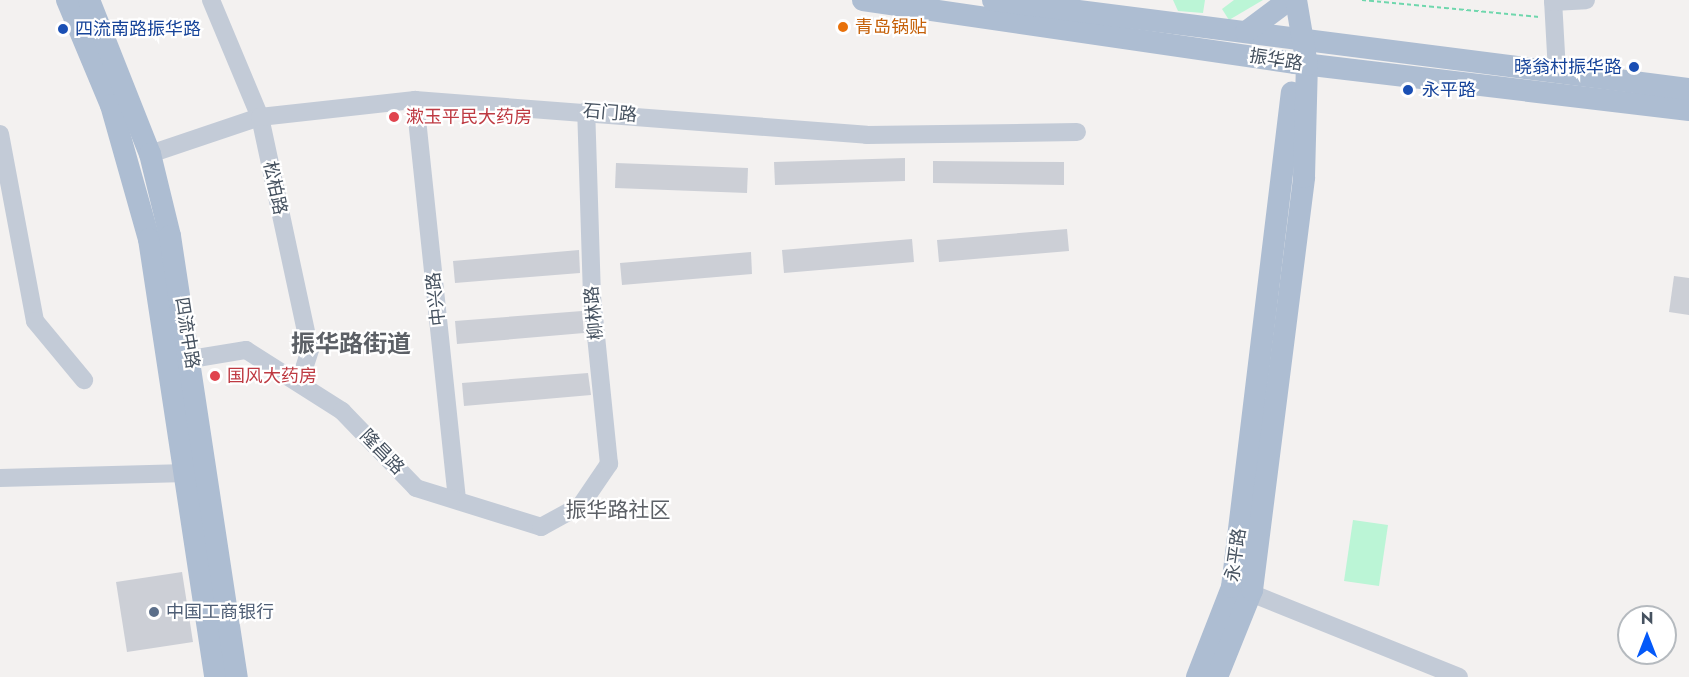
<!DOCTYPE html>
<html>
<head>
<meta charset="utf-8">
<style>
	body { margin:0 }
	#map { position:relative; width:1689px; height:677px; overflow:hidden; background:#f3f1f0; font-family:Jost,"Noto Sans SC",sans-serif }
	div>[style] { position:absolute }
	.green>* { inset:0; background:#bbf5d6 }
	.building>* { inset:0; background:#cccfd6 }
	.path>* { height:2px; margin-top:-1px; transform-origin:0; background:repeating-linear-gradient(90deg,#6fd7ad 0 4.5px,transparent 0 7.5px) }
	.minor>* { height:18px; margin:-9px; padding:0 9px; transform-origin:9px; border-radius:9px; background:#c3cbd7 }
	.major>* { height:22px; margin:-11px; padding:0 11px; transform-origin:11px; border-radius:11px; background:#adbdd2 }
	.dots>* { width:16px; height:16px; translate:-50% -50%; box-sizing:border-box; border:3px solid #fff; border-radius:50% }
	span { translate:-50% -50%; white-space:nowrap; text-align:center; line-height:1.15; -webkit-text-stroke:4.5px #fff; paint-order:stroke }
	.food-label { font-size:18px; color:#c56008 }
	.left { translate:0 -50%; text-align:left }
	.transit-label { font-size:18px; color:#164399 }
	.right { translate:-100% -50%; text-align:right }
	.street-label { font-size:18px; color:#465260 }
	.health-label { font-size:18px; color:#be3a42 }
	.service-label { font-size:18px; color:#4e5e75 }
	.quarter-label { font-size:21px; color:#5c6066 }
	.district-label { font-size:24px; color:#5c6066; font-weight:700 }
	.north { position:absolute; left:1617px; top:605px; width:60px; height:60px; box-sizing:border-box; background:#fff; border:2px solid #b5babf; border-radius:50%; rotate:0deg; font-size:16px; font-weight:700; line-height:24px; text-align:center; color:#465260 }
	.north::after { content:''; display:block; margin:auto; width:21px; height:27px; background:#0459f9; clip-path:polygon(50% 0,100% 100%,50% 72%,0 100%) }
</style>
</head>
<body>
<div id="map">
	<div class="green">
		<div style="clip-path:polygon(1173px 0,1205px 0,1203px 13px,1178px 11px)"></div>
		<div style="clip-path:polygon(1234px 0,1263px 0,1229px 20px,1222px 9px)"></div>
		<div style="clip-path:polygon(1353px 520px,1388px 525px,1379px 586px,1344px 581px)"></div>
	</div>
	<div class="building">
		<div style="clip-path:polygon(905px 158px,905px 181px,775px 185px,774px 162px)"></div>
		<div style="clip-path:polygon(933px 161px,1064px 162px,1064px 185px,933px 183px)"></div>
		<div style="clip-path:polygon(616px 163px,748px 168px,747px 193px,615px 188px)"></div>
		<div style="clip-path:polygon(1067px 229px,1069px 251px,939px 262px,937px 240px)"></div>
		<div style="clip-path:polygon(912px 239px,914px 262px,784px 273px,782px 250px)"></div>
		<div style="clip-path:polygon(579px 250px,580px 273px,455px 283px,453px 261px)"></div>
		<div style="clip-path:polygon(751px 252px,752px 274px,622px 285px,620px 263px)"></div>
		<div style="clip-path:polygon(1674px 276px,1689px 278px,1689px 315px,1669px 312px)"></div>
		<div style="clip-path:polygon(582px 311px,584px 333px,457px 344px,455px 321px)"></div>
		<div style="clip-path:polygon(588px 373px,591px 395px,464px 406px,462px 383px)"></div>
		<div style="clip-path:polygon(182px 572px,193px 642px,127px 652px,116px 582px)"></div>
	</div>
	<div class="path">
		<div style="left:1362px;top:0;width:178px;rotate:5.5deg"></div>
	</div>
	<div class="minor">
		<div style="left:211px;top:0;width:127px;rotate:67.3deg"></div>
		<div style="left:260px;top:117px;width:238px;rotate:77.9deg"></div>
		<div style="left:310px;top:350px;width:33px;rotate:108deg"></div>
		<div style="left:1553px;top:0;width:71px;rotate:86.8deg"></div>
		<div style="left:1553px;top:2px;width:33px;rotate:-3deg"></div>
		<div style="left:415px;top:100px;width:400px;rotate:84deg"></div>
		<div style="left:0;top:134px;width:190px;rotate:79.4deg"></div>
		<div style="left:35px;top:321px;width:77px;rotate:50.3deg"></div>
		<div style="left:150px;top:154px;width:116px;rotate:-18.6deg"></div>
		<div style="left:260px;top:117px;width:156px;rotate:-6.3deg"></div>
		<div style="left:415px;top:100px;width:453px;rotate:4.4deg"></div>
		<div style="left:867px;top:135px;width:210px;rotate:-0.8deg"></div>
		<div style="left:191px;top:359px;width:56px;rotate:-9.3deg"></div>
		<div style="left:246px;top:350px;width:114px;rotate:32.4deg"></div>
		<div style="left:342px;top:411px;width:107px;rotate:46.1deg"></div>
		<div style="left:416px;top:488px;width:131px;rotate:17.3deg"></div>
		<div style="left:541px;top:527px;width:46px;rotate:-28.8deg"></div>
		<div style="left:581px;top:505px;width:50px;rotate:-55.7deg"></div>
		<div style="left:609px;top:464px;width:168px;rotate:-95.8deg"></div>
		<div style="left:592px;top:297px;width:186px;rotate:-91.8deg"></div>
		<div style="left:0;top:478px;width:196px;rotate:-1.5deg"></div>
		<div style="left:1238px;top:588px;width:238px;rotate:21.9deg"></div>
	</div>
	<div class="major">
		<div style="left:67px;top:0;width:114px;rotate:67.3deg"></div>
		<div style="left:111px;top:105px;width:139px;rotate:74.2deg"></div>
		<div style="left:149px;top:239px;width:443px;rotate:81.4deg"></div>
		<div style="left:89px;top:0;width:166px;rotate:68.4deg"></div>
		<div style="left:150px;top:154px;width:84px;rotate:76.3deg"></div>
		<div style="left:170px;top:236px;width:446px;rotate:81.4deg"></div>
		<div style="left:863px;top:0;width:437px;rotate:8.3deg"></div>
		<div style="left:1295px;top:63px;width:397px;rotate:6.8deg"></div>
		<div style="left:993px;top:0;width:702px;rotate:7.29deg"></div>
		<div style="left:1246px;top:32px;width:54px;rotate:-36.7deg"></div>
		<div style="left:1197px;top:677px;width:97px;rotate:-68.7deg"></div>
		<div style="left:1232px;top:587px;width:498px;rotate:-83.1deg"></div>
		<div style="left:1217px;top:677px;width:94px;rotate:-68.1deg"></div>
		<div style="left:1252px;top:590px;width:416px;rotate:-82.8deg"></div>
		<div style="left:1304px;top:177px;width:112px;rotate:-88.5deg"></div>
		<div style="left:1307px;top:65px;width:66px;rotate:-99.6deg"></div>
	</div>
	<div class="dots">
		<div style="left:843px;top:27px;background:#e8710a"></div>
		<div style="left:63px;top:29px;background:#1a4fb4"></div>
		<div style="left:1634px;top:67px;background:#1a4fb4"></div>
		<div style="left:1408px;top:90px;background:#1a4fb4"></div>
		<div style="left:394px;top:117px;background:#e0444e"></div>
		<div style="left:215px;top:376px;background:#e0444e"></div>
		<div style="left:154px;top:612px;background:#5c6f8a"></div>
	</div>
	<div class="food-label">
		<span class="left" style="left:855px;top:27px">青岛锅贴</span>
	</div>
	<div class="transit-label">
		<span class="left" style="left:75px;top:29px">四流南路振华路</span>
		<span class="right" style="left:1622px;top:67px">晓翁村振华路</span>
		<span class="left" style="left:1422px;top:90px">永平路</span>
	</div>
	<div class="street-label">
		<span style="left:1276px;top:60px;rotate:9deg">振华路</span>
		<span style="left:610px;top:113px;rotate:5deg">石门路</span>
		<span style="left:275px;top:188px;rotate:78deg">松柏路</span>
		<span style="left:436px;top:299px;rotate:-96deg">中兴路</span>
		<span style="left:594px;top:313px;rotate:-95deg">柳林路</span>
		<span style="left:187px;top:333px;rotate:81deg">四流中路</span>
		<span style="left:382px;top:452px;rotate:46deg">隆昌路</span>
		<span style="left:1236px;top:555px;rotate:-82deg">永平路</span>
	</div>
	<div class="health-label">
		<span class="left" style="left:406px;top:117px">漱玉平民大药房</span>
		<span class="left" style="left:227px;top:376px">国风大药房</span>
	</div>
	<div class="service-label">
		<span class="left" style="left:166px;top:612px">中国工商银行</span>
	</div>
	<div class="quarter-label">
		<span style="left:618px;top:510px">振华路社区</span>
	</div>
	<div class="district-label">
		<span style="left:351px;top:344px">振华路街道</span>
	</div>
	<div class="north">N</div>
</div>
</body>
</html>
